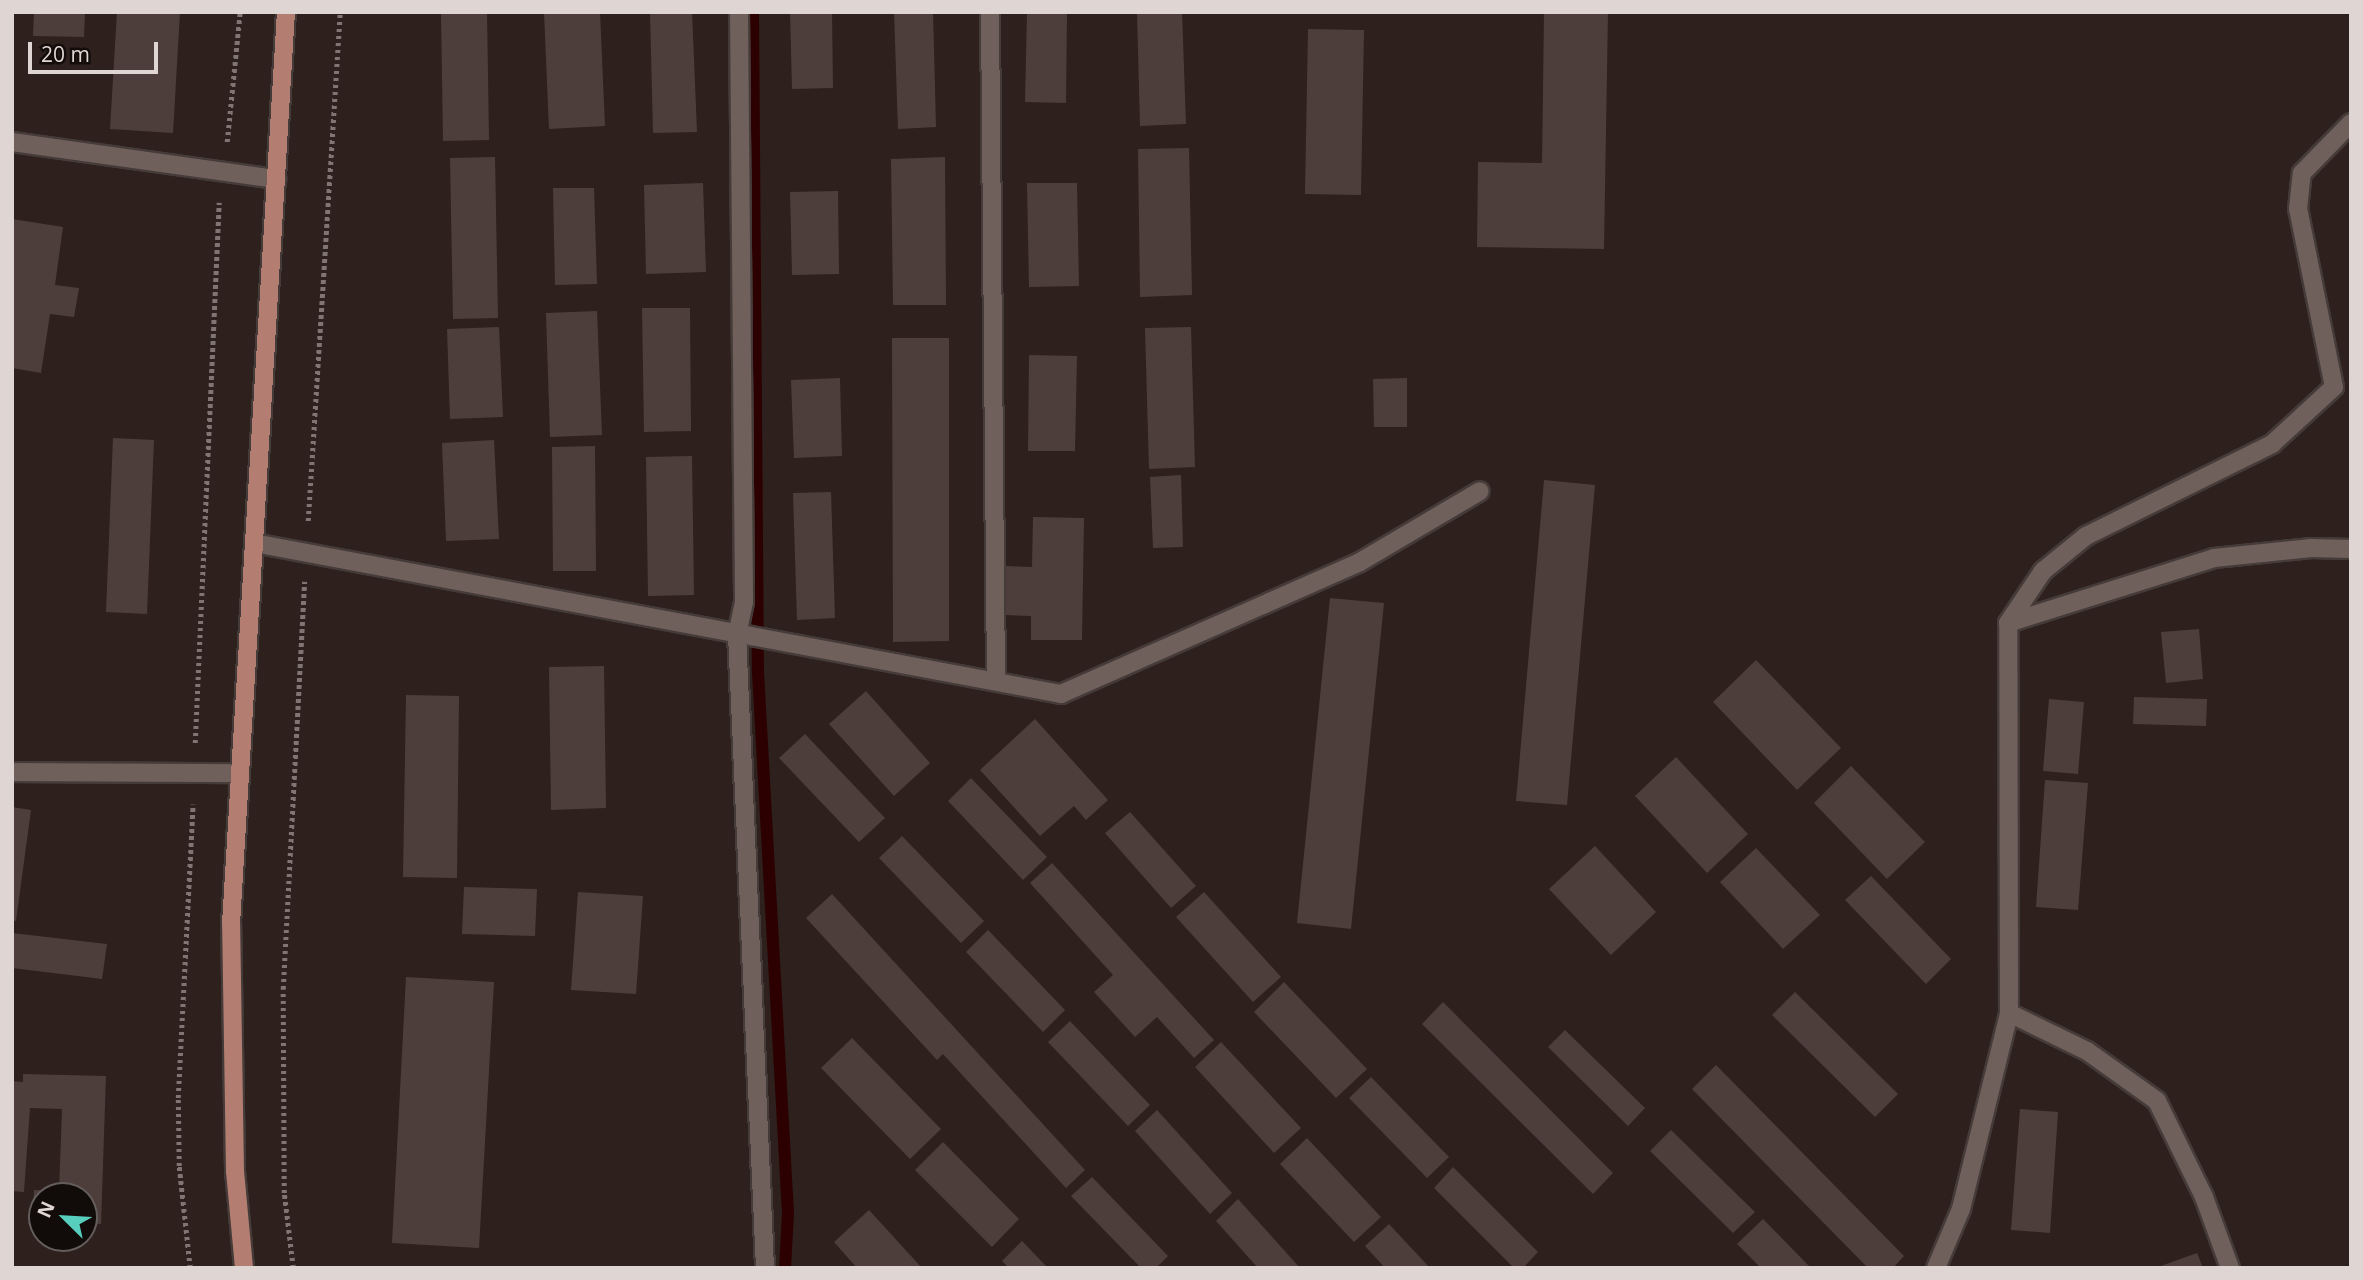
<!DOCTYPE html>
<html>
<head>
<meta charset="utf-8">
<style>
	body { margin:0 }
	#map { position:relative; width:2363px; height:1280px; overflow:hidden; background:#2d201d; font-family:"Open Sans",sans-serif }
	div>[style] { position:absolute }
	.stream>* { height:12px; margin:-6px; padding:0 6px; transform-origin:6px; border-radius:6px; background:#2c0000 }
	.building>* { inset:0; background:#4d3e3b }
	.path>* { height:4.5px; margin-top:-2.25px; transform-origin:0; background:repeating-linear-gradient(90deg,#807573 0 3.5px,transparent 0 7px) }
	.roads { filter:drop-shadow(2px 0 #453b38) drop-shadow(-2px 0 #453b38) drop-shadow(0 2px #453b38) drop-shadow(0 -2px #453b38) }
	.minor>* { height:18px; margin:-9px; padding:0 9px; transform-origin:9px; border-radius:9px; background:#70605c }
	.major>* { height:18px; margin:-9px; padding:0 9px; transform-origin:9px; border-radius:9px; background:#b37e71 }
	span { translate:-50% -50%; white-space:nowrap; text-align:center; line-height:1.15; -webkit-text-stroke:7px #110c0a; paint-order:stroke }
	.frame { position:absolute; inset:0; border:14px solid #dfd6d4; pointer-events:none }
	.north { position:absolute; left:28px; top:1182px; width:70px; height:70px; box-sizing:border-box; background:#110c0a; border:2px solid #635d5b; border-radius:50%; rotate:294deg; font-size:19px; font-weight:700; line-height:28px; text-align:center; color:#dfd6d4 }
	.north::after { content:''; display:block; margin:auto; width:24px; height:32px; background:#58cebf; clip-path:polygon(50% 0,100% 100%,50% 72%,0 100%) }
	.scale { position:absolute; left:28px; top:42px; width:130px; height:32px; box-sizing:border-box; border:4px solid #dfd6d4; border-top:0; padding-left:9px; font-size:21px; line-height:24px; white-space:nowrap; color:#dfd6d4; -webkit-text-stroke:5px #110c0a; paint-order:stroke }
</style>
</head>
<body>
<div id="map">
	<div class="stream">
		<div style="left:753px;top:12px;width:660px;rotate:89.57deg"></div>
		<div style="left:758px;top:672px;width:542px;rotate:86.83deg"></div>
		<div style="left:788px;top:1213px;width:55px;rotate:93.1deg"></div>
	</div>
	<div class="building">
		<div style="clip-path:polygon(34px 12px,85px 12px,84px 37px,33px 36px)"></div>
		<div style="clip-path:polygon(117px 12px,180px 12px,173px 133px,110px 129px)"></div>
		<div style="clip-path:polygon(441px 12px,487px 12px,489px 140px,443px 141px)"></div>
		<div style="clip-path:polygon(544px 12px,600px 12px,605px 126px,549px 129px)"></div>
		<div style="clip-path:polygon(650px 12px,692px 12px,697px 132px,653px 133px)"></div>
		<div style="clip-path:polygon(790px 12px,832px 12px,833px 88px,792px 89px)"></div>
		<div style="clip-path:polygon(894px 12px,933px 12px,936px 127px,898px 129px)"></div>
		<div style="clip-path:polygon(1027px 12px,1067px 12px,1066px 103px,1025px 102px)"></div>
		<div style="clip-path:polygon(1137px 12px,1182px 12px,1186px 124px,1140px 126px)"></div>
		<div style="clip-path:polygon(1544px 12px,1608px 12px,1604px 249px,1477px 247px,1478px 162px,1542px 163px)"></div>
		<div style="clip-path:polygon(1308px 29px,1364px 30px,1361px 195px,1305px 194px)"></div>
		<div style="clip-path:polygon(1189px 148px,1192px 295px,1140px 297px,1138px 149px)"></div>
		<div style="clip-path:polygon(495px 157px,498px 318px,453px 319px,450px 158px)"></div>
		<div style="clip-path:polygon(945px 157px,946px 305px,893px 305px,891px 159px)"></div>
		<div style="clip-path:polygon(703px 183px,706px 272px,646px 274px,644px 185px)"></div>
		<div style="clip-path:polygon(1027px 183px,1077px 183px,1079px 286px,1029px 287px)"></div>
		<div style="clip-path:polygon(553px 188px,594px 188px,597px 284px,555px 285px)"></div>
		<div style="clip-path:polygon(838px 191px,839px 274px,792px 275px,790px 192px)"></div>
		<div style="clip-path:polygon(12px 219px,63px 227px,55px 285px,79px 288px,74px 317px,50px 314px,41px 373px,12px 368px)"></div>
		<div style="clip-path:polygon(642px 308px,690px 308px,691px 431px,644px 432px)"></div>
		<div style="clip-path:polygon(597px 311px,602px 435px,550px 437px,546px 313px)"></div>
		<div style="clip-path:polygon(499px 327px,503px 417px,450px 419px,447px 329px)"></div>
		<div style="clip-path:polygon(1191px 327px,1195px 467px,1149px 469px,1145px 328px)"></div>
		<div style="clip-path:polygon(892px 338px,949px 338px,949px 641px,893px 642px)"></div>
		<div style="clip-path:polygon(1029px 355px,1077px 356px,1075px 451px,1028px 451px)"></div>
		<div style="clip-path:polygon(840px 378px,842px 456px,794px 458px,791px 380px)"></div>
		<div style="clip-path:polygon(1407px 378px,1407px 427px,1374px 427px,1373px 379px)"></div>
		<div style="clip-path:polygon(113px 438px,154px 440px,147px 614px,106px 612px)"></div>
		<div style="clip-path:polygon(494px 440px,499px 539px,446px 541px,442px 443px)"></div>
		<div style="clip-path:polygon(595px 446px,596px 571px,553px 571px,552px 447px)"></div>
		<div style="clip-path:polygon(692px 456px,694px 595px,648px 596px,646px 457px)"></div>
		<div style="clip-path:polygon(1181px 475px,1183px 547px,1153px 548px,1150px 477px)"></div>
		<div style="clip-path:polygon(1544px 480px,1595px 485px,1567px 805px,1516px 801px)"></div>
		<div style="clip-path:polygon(831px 492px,835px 618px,797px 620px,793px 493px)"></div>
		<div style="clip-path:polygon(1033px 517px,1084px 518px,1082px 640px,1031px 640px,1031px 616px,1005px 615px,1005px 566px,1032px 567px)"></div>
		<div style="clip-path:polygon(1330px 598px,1384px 603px,1351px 929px,1297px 923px)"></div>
		<div style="clip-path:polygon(2199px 629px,2203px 679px,2166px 683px,2161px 632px)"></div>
		<div style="clip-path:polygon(1756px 660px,1841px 748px,1797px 790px,1713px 702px)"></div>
		<div style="clip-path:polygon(604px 666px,606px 808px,551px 810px,549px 667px)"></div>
		<div style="clip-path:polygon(866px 691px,930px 763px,894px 796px,829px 724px)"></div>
		<div style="clip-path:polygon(406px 695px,459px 696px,457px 878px,403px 877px)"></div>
		<div style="clip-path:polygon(2134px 697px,2207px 699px,2206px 726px,2133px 724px)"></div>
		<div style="clip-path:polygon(2049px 699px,2084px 702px,2078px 774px,2043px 771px)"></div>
		<div style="clip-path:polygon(1035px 719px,1108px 800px,1086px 820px,1074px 806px,1040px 836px,980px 770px)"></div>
		<div style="clip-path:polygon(805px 734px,885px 818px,859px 842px,779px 758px)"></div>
		<div style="clip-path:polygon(1676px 757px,1748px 834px,1707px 873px,1635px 796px)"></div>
		<div style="clip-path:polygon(1851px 766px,1925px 842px,1887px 879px,1814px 803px)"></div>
		<div style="clip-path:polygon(971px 778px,1047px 857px,1023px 880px,948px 801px)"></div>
		<div style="clip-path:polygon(2045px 780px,2088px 783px,2078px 910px,2036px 907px)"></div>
		<div style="clip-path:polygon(12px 807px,31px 810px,16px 921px,12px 920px)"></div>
		<div style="clip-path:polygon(1130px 812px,1196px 886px,1171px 908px,1105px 833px)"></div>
		<div style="clip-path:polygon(902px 836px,984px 921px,961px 943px,879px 858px)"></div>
		<div style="clip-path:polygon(1595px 846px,1656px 912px,1611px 955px,1549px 889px)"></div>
		<div style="clip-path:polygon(1756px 848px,1820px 915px,1783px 949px,1720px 882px)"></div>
		<div style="clip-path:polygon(1052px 863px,1214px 1040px,1194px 1058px,1157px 1017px,1135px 1037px,1094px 992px,1113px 975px,1030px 883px)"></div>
		<div style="clip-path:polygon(1871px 876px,1951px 959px,1926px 984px,1845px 900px)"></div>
		<div style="clip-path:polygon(464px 887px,537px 889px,535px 936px,462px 934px)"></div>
		<div style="clip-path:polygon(578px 892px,643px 896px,636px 994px,571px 990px)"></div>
		<div style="clip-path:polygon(1204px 892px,1281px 977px,1253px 1002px,1176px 917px)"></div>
		<div style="clip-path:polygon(832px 894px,1085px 1170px,1066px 1188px,943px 1054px,937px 1060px,806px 918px)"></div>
		<div style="clip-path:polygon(988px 930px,1065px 1010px,1043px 1032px,966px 952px)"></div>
		<div style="clip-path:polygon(12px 933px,107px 944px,102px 979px,12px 968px)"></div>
		<div style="clip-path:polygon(406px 977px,494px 982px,479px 1248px,392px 1243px)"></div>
		<div style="clip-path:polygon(1284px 982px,1367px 1069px,1336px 1098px,1254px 1012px)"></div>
		<div style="clip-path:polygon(1795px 992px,1898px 1094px,1875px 1117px,1772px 1015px)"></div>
		<div style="clip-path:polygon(1443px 1002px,1613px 1173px,1593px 1194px,1422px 1024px)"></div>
		<div style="clip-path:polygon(1070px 1021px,1150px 1105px,1128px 1126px,1048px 1042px)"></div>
		<div style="clip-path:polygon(1565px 1030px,1645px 1108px,1628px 1126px,1548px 1047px)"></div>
		<div style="clip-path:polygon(852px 1038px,941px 1129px,910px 1159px,821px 1068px)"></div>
		<div style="clip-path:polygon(1221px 1042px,1301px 1128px,1274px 1153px,1195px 1067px)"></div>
		<div style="clip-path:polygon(1716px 1065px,1904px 1256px,1893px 1268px,1868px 1268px,1692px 1089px)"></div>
		<div style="clip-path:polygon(23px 1074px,106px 1076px,101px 1224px,84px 1223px,84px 1196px,42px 1196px,42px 1222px,33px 1222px,34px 1190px,59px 1191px,62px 1109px,30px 1108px,24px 1192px,12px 1191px,12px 1081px,23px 1082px)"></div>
		<div style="clip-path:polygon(1371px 1077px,1449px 1157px,1427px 1178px,1349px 1098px)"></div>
		<div style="clip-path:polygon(2020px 1109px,2058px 1112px,2050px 1233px,2011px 1230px)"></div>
		<div style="clip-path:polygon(1157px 1110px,1232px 1193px,1210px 1214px,1135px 1131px)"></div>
		<div style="clip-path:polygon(1671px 1130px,1755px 1212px,1733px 1233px,1650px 1151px)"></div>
		<div style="clip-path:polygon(1307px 1138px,1381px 1217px,1354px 1242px,1280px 1164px)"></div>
		<div style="clip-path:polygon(943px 1142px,1019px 1219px,992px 1247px,915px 1170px)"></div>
		<div style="clip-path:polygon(1453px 1167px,1538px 1252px,1523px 1268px,1514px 1268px,1434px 1188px)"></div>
		<div style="clip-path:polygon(1092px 1177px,1168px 1256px,1156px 1268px,1141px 1268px,1071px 1196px)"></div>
		<div style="clip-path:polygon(1238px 1199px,1300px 1268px,1258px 1268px,1216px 1221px)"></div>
		<div style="clip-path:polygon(869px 1210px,922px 1268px,857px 1268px,834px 1242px)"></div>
		<div style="clip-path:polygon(1763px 1219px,1811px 1268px,1761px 1268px,1737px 1244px)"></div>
		<div style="clip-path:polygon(1389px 1224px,1430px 1268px,1385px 1268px,1365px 1246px)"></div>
		<div style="clip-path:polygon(1022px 1241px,1048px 1268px,1009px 1268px,1002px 1261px)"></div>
		<div style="clip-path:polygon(2197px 1253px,2203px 1268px,2158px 1268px,2158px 1267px)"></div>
	</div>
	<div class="path">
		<div style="left:227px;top:142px;width:131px;rotate:-84.3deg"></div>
		<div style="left:308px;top:521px;width:510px;rotate:-86.4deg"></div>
		<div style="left:195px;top:743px;width:541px;rotate:-87.46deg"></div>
		<div style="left:190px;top:1268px;width:103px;rotate:-96.2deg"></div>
		<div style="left:179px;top:1166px;width:68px;rotate:-90.8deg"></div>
		<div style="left:178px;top:1098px;width:294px;rotate:-87.1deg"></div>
		<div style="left:293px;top:1268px;width:76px;rotate:-96.8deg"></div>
		<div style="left:284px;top:1193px;width:204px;rotate:-90.3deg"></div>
		<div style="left:283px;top:989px;width:408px;rotate:-87deg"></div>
	</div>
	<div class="roads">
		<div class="minor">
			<div style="left:739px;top:12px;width:590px;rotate:89.51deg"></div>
			<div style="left:744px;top:602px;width:33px;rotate:102deg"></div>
			<div style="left:737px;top:634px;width:635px;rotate:87.47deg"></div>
			<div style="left:990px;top:12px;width:669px;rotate:89.49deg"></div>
			<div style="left:12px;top:142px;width:267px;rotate:8deg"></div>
			<div style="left:254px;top:543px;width:821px;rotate:10.6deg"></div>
			<div style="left:1061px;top:694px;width:327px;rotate:-23.8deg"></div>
			<div style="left:1360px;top:562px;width:139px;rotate:-30.6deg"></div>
			<div style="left:2008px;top:623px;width:216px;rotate:-17.5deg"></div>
			<div style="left:2214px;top:558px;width:98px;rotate:-5.9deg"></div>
			<div style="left:2311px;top:548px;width:40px;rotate:1.4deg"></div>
			<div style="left:12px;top:772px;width:228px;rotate:0.3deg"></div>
			<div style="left:2009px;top:1013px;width:87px;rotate:26deg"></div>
			<div style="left:2087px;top:1051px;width:86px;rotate:35.5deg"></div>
			<div style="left:2157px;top:1101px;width:107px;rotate:63.9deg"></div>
			<div style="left:2204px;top:1197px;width:76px;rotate:69.9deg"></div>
			<div style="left:1936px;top:1268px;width:64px;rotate:-67deg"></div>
			<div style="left:1961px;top:1209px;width:202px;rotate:-76.2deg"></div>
			<div style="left:2009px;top:1013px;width:390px;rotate:-90.1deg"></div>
			<div style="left:2008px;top:623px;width:63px;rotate:-56.1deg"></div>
			<div style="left:2043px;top:571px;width:55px;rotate:-39.1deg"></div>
			<div style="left:2086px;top:536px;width:208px;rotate:-26.3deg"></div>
			<div style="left:2272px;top:444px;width:84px;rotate:-42.6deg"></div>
			<div style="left:2334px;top:387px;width:182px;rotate:-101.4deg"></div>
			<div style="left:2298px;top:209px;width:36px;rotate:-84deg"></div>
			<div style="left:2302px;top:173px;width:70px;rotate:-45.6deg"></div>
		</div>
		<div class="major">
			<div style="left:244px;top:1268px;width:97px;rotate:-95.3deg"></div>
			<div style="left:235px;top:1171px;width:247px;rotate:-90.9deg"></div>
			<div style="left:231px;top:924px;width:914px;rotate:-86.55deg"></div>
		</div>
	</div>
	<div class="frame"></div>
	<div class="north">N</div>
	<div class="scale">20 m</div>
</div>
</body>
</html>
